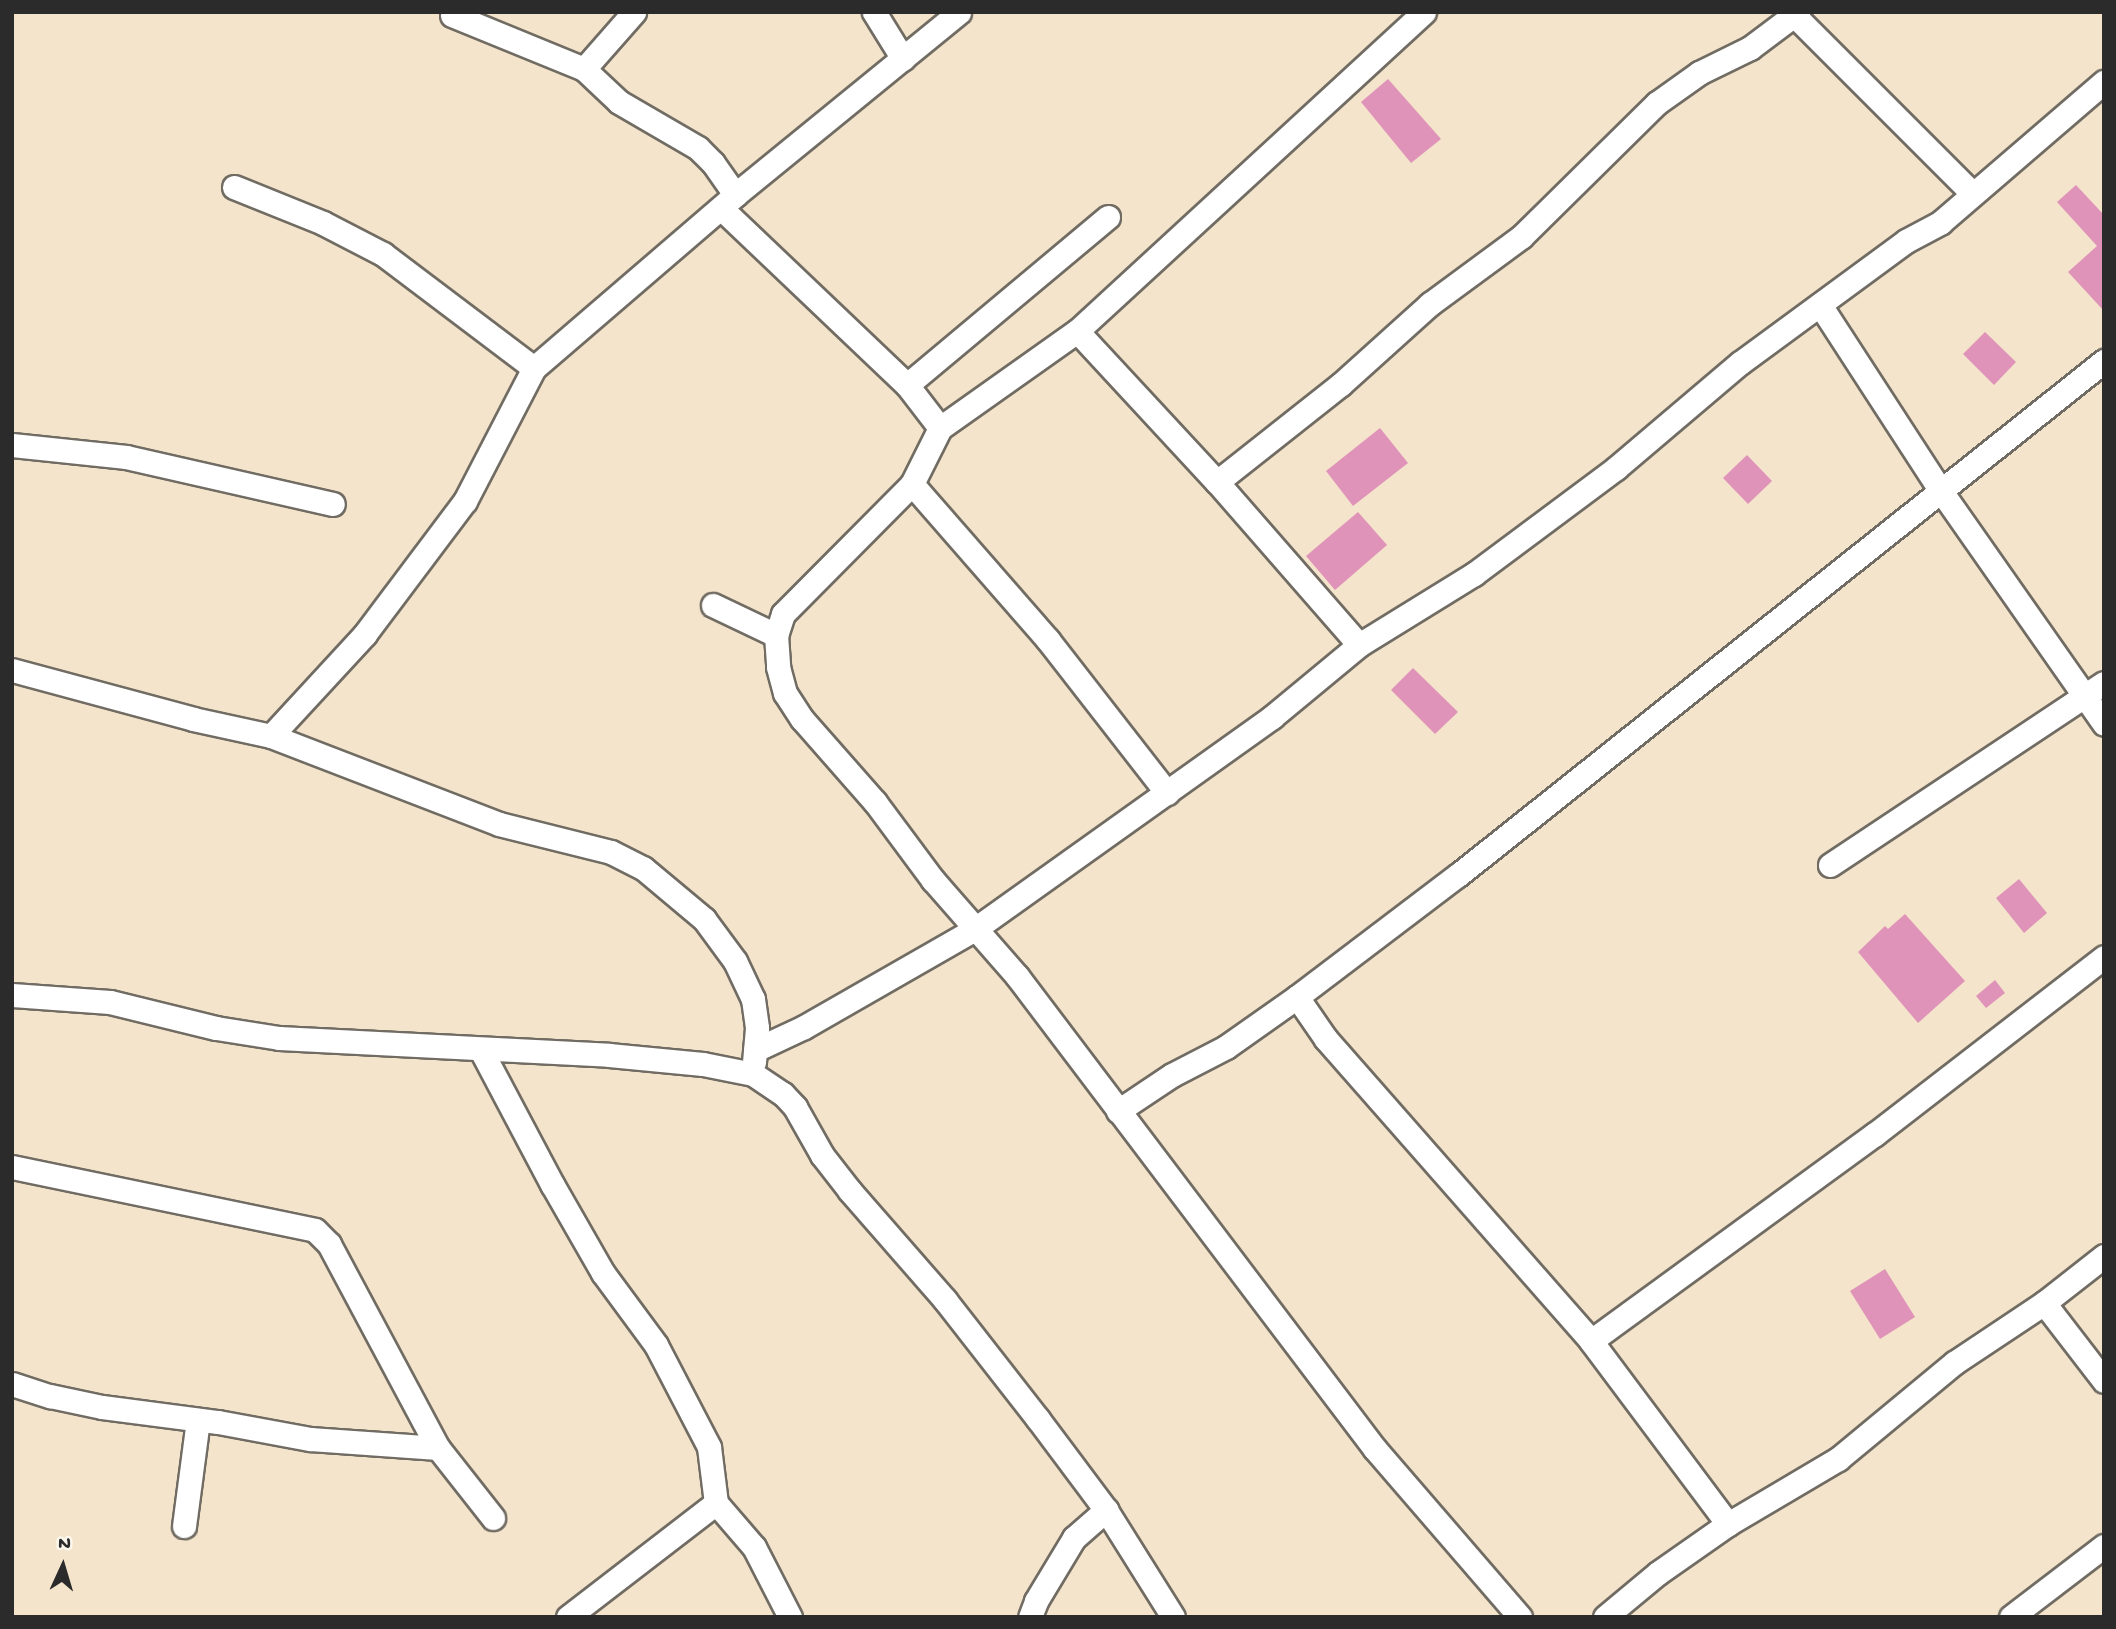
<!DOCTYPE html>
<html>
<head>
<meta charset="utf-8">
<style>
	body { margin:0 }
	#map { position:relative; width:2116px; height:1629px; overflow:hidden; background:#f4e4cb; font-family:"Gochi Hand",sans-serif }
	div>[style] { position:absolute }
	.building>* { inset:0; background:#df93b9 }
	.roads { filter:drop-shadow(2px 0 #716c63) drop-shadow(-2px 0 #716c63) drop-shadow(0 2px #716c63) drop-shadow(0 -2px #716c63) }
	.minor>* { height:23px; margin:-11.5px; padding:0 11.5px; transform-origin:11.5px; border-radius:11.5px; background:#fff }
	span { translate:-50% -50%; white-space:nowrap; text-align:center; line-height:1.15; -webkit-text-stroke:5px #fbf7ec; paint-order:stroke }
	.frame { position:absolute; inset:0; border:14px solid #2b2b2b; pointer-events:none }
	.north { position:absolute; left:28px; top:1531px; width:70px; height:70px; -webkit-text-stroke:5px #fbf7ec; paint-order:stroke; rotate:4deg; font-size:19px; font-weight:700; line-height:28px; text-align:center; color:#2b2b2b }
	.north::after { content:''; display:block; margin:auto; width:24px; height:32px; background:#2b2b2b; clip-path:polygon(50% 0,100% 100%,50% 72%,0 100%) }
</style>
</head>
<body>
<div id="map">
	<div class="building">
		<div style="clip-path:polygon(1388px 79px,1441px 139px,1411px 163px,1361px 102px)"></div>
		<div style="clip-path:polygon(2076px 185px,2104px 215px,2104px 311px,2068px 272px,2097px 246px,2057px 202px)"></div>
		<div style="clip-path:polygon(1985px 332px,2016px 362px,1994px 385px,1963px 354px)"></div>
		<div style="clip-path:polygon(1380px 428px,1408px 463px,1353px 506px,1326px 471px)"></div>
		<div style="clip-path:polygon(1747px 455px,1772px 481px,1748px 504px,1723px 478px)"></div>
		<div style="clip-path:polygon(1358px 512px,1387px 545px,1335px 590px,1306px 556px)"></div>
		<div style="clip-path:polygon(1413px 668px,1458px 712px,1435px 734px,1391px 690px)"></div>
		<div style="clip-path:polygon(2019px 879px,2047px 913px,2024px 933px,1996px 898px)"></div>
		<div style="clip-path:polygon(1905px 914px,1965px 981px,1918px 1023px,1858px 952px,1885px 926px,1888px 929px)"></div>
		<div style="clip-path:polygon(1995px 980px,2005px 993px,1986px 1008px,1976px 996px)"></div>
		<div style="clip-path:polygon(1885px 1269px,1915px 1317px,1880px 1339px,1850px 1291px)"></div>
	</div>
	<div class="roads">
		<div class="minor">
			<div style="left:874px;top:12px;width:55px;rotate:58.3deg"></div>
			<div style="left:1424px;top:12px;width:471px;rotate:137.4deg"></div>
			<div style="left:1077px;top:331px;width:168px;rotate:144.7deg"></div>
			<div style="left:940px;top:428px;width:63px;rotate:116.6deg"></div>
			<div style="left:912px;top:484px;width:183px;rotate:134.8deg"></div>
			<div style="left:783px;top:614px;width:22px;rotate:108deg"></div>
			<div style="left:776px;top:635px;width:32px;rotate:86deg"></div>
			<div style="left:778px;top:667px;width:27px;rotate:75deg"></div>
			<div style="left:785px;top:693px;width:31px;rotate:57deg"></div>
			<div style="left:802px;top:719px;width:111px;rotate:48.7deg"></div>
			<div style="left:875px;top:802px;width:97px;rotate:53.4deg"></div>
			<div style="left:933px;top:880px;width:128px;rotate:48.8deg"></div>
			<div style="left:1017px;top:976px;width:593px;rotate:52.88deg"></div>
			<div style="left:1375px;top:1449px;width:222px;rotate:49.2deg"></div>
			<div style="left:452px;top:15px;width:143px;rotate:22.2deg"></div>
			<div style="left:584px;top:69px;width:48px;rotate:43.3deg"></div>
			<div style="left:619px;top:102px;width:91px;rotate:30.2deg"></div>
			<div style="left:698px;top:148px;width:21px;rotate:45deg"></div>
			<div style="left:713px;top:163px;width:39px;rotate:55deg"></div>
			<div style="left:1795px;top:16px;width:250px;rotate:45deg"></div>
			<div style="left:584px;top:69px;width:76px;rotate:-48.7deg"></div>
			<div style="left:234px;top:187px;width:96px;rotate:22deg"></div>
			<div style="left:323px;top:223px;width:68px;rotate:27.3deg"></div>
			<div style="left:383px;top:254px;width:189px;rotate:37.1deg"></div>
			<div style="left:721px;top:208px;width:257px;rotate:43.6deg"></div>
			<div style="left:907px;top:385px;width:54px;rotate:52.5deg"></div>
			<div style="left:1820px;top:305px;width:222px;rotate:57deg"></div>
			<div style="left:1941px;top:491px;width:284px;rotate:55deg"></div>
			<div style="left:1077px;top:331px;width:206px;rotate:47.2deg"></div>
			<div style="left:1217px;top:482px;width:216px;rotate:48.9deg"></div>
			<div style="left:907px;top:385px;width:262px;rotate:-39.9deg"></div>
			<div style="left:12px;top:445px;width:115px;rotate:6deg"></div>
			<div style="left:126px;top:457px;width:212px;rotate:12.8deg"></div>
			<div style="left:1217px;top:482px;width:158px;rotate:-38.3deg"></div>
			<div style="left:1341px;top:384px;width:120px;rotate:-42deg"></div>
			<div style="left:1430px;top:304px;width:113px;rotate:-36.4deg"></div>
			<div style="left:1521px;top:237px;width:191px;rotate:-44.6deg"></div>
			<div style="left:1657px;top:103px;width:52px;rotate:-35.5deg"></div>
			<div style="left:1699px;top:73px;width:57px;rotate:-26.1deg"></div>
			<div style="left:1750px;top:48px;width:60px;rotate:-36.9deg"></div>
			<div style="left:912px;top:484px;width:207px;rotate:48.9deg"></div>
			<div style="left:1048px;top:640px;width:194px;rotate:52.1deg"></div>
			<div style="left:713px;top:605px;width:70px;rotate:25.5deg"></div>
			<div style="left:12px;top:670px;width:188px;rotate:15.1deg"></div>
			<div style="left:193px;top:719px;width:80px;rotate:12.3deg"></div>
			<div style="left:271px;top:736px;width:244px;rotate:21.1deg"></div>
			<div style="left:499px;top:824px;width:115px;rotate:14deg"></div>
			<div style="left:611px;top:852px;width:36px;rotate:27deg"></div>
			<div style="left:643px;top:868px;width:80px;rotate:39.9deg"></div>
			<div style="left:704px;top:919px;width:52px;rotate:53.6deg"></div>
			<div style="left:735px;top:961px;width:42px;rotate:64.7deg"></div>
			<div style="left:753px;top:999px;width:29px;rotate:82deg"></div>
			<div style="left:757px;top:1028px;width:34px;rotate:95deg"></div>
			<div style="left:271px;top:736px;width:139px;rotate:-47.3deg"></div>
			<div style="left:365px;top:634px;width:166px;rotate:-53.1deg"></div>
			<div style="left:465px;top:501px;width:150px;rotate:-62.6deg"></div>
			<div style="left:534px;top:368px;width:265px;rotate:-40.7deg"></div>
			<div style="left:735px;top:195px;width:289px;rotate:-39.2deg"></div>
			<div style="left:1830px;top:865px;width:329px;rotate:-33.6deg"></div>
			<div style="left:12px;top:995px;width:98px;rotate:4.1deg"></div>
			<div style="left:110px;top:1002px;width:109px;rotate:13.8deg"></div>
			<div style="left:216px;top:1028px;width:64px;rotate:9deg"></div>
			<div style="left:279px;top:1038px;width:330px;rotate:2.9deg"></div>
			<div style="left:609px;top:1055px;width:94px;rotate:5.5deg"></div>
			<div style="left:703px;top:1064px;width:51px;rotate:11.3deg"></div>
			<div style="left:753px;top:1074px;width:36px;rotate:34deg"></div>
			<div style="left:783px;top:1094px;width:18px;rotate:47deg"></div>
			<div style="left:795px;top:1107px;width:55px;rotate:60.6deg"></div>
			<div style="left:822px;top:1155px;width:46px;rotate:52.1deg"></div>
			<div style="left:850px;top:1191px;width:145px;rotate:48.9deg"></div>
			<div style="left:945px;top:1300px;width:151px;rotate:52deg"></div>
			<div style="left:1038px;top:1419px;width:114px;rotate:53.2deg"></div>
			<div style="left:1106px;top:1510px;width:126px;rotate:57.9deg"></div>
			<div style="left:1297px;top:997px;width:202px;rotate:-37.2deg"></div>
			<div style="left:1458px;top:875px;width:826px;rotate:-38.51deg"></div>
			<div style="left:481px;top:1050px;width:152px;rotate:62.1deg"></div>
			<div style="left:552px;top:1184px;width:103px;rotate:60.2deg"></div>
			<div style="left:603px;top:1273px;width:89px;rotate:53.6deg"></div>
			<div style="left:656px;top:1345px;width:115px;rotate:62.5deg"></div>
			<div style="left:709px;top:1447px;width:56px;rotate:82.9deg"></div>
			<div style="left:716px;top:1503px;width:58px;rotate:49.2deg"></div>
			<div style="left:754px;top:1547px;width:79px;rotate:62.8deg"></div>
			<div style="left:755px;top:1050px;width:54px;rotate:-25.1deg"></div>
			<div style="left:804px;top:1027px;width:197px;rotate:-29.8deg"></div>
			<div style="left:975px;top:929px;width:365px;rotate:-35.5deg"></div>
			<div style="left:1272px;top:717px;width:113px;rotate:-39.6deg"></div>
			<div style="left:1359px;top:645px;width:135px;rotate:-31.7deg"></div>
			<div style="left:1474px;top:574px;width:177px;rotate:-36.7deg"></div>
			<div style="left:1616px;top:468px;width:162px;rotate:-40.3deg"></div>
			<div style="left:1740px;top:363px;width:206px;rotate:-36.3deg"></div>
			<div style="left:1906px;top:241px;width:40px;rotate:-28deg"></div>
			<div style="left:1941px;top:222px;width:215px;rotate:-40.7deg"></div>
			<div style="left:1118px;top:1111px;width:65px;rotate:-33.7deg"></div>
			<div style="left:1172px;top:1075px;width:61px;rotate:-27.4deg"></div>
			<div style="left:1226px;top:1047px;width:87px;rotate:-35.2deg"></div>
			<div style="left:1297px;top:997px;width:51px;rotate:55.4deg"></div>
			<div style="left:1326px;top:1039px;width:402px;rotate:48.7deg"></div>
			<div style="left:1591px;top:1341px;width:229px;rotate:53.2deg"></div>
			<div style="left:12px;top:1167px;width:309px;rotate:11.7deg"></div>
			<div style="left:315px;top:1230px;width:20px;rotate:45deg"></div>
			<div style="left:329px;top:1244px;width:231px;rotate:61.9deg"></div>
			<div style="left:438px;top:1448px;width:89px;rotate:51.8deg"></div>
			<div style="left:2044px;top:1303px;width:98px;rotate:52.4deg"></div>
			<div style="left:1591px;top:1341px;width:351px;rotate:-36.1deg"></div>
			<div style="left:1875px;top:1134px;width:289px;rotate:-37.7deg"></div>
			<div style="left:12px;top:1384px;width:40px;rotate:18deg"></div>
			<div style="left:50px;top:1396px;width:53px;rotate:11.9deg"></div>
			<div style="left:102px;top:1407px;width:117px;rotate:7.4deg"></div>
			<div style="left:218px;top:1422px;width:94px;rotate:10.5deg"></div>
			<div style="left:310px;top:1439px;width:128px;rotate:4deg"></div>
			<div style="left:184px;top:1526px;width:107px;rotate:-82.5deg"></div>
			<div style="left:568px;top:1617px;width:187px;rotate:-37.6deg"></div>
			<div style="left:1030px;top:1617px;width:17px;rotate:-69deg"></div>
			<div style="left:1036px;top:1601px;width:74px;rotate:-58.9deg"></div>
			<div style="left:1074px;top:1538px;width:43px;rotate:-41.2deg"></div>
			<div style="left:1605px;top:1617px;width:69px;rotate:-39.7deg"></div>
			<div style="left:1658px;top:1573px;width:85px;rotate:-35deg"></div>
			<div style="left:1728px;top:1524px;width:128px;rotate:-30.6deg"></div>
			<div style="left:1838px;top:1459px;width:151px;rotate:-39.6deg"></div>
			<div style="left:1954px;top:1363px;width:108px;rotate:-33.7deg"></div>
			<div style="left:2044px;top:1303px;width:76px;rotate:-38.1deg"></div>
			<div style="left:2011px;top:1617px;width:117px;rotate:-37.4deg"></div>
		</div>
	</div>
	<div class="frame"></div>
	<div class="north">N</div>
</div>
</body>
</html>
